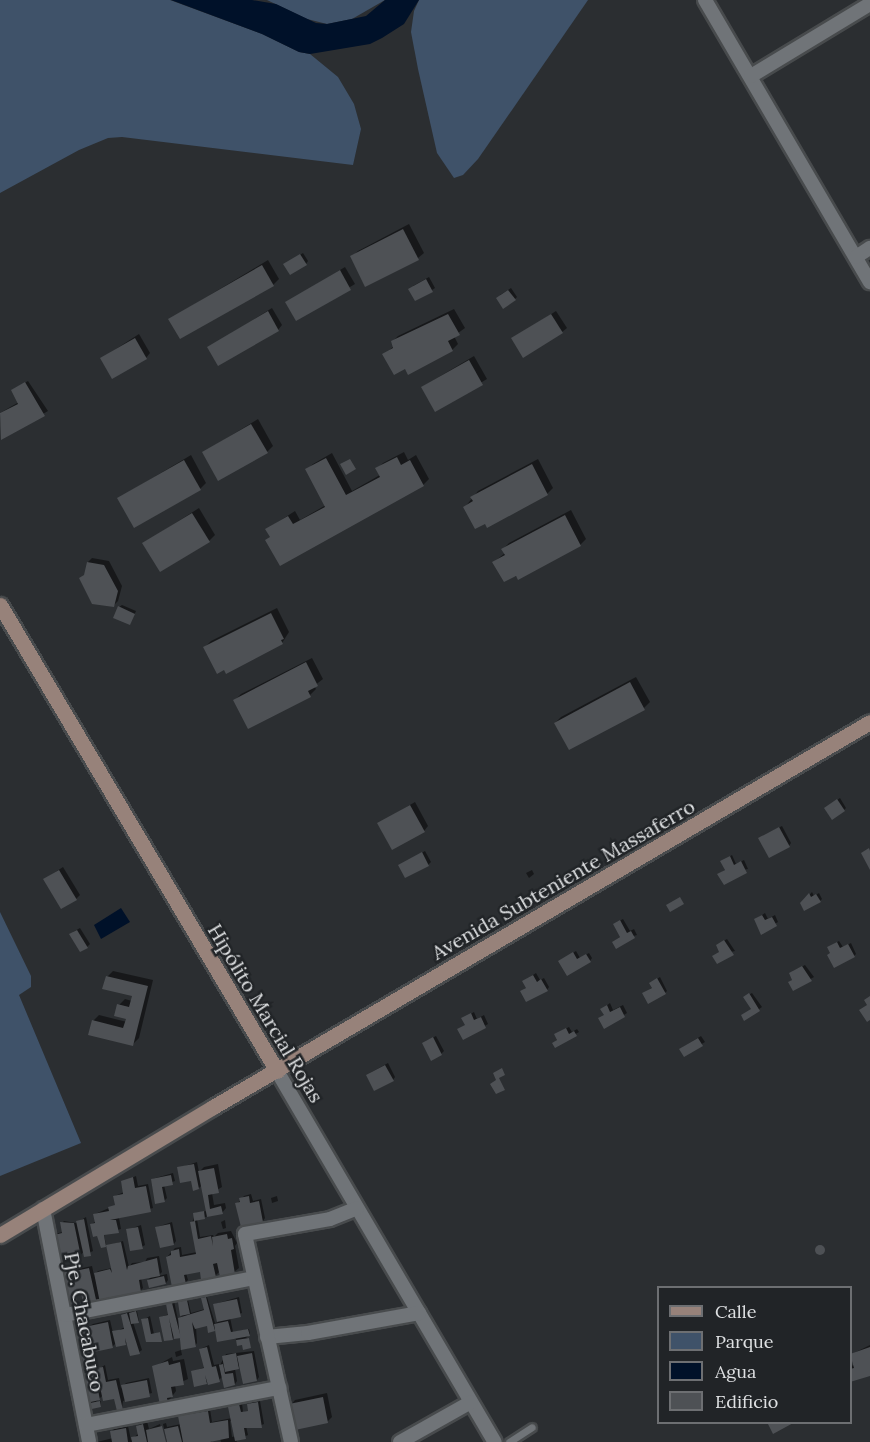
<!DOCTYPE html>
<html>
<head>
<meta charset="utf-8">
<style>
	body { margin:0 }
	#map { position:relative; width:870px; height:1442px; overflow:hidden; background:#2b2e31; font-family:Lora,serif }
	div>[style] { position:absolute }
	.green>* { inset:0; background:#3f5269 }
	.water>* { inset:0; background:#001129 }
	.shadow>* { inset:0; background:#0007 }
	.building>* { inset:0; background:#4e5155 }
	.round { border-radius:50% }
	.roads { filter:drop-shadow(2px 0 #484b4d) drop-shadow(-2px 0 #484b4d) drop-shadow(0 2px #484b4d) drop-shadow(0 -2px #484b4d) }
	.service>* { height:7px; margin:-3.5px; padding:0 3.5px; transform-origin:3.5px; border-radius:3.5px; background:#707478 }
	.minor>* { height:14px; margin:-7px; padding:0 7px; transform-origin:7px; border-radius:7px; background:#707478 }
	.secondary>* { height:15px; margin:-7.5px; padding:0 7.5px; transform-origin:7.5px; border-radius:7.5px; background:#97827a }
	span { translate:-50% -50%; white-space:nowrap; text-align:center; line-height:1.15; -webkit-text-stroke:5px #212427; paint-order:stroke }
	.street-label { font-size:20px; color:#dee0e2 }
	.legend { position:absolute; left:657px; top:1286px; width:195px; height:138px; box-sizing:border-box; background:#212427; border:2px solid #6d6f72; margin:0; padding:8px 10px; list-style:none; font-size:18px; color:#dee0e2 }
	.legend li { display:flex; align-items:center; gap:12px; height:30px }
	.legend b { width:30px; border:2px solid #6d6f72 }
</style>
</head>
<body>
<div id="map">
	<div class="green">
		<div style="clip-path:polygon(0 0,170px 0,262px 34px,299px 52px,310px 54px,338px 77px,354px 104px,361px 129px,353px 165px,122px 137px,108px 138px,79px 150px,0 193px)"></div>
		<div style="clip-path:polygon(267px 0,385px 0,352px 19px,327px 24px,307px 19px)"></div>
		<div style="clip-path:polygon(419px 0,588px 0,478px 159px,463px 175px,454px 178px,437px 153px,418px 69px,411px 32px,414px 11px)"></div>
		<div style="clip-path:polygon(0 912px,31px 976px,31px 987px,19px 995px,81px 1143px,0 1176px)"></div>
	</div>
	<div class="water">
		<div style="clip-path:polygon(171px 0,252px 0,276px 4px,316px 23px,327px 24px,366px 16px,385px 0,419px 0,404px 24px,382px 38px,370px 44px,310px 54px,299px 52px,262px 34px)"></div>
		<div style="clip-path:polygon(121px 908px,130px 922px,101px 939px,94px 925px)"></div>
	</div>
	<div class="shadow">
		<div style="clip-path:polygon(409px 224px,424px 253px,418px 258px,352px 257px,358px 251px)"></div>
		<div style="clip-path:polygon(303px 253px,308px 261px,306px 264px,288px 262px)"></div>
		<div style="clip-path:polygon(268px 260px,279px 279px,273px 285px,170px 319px)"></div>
		<div style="clip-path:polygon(345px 267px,355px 284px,297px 319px,287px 302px)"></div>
		<div style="clip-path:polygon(429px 277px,435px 288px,432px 290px,413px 286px)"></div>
		<div style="clip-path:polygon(511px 288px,517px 297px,515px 299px,500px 295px)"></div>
		<div style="clip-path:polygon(272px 308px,282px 325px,278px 330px,209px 347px)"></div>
		<div style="clip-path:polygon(454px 309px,465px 328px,454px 336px,458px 344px,452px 350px,405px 367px,384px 355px,394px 346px,392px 342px,398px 336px)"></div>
		<div style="clip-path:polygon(556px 311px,567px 328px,562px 332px,513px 339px)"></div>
		<div style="clip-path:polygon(139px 334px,150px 353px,146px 358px,102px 358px)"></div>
		<div style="clip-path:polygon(474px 356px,487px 379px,435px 410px,422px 387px)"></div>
		<div style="clip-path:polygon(28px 381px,48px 411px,2px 438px,0 413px,19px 402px,12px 390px)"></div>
		<div style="clip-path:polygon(258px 419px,273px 446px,267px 452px,204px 452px)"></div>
		<div style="clip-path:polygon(404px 452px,408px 460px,416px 455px,429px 479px,423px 485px,271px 536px,267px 529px,295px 511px,300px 520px,326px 505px,307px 470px,313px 464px,332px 453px,352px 491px,380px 475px,377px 469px,383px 463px)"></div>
		<div style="clip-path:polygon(191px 455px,206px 483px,200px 489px,119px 498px)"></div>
		<div style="clip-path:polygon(538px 459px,553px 488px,547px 494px,465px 507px,478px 491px)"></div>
		<div style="clip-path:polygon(199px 508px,215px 535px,209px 541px,144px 543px)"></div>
		<div style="clip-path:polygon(571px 510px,586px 539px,580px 545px,518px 578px,494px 562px,505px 553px,503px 549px,509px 543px)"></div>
		<div style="clip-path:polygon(92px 558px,109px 561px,122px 586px,118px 601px,114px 605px,86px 573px,88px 562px)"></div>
		<div style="clip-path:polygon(122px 605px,136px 611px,130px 624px,119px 607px)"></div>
		<div style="clip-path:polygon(277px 608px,289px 632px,282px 643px,205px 647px,211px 641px)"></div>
		<div style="clip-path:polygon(312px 658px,323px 679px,314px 686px,316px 689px,310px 695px,235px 700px,241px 694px)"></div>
		<div style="clip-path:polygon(636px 677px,650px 702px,644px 708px,555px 723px,561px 717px)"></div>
		<div style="clip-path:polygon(840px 798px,846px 808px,844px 810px,828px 806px)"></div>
		<div style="clip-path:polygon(415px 802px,428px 826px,424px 831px,379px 823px)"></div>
		<div style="clip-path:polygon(782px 826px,791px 843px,789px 846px,762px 836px)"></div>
		<div style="clip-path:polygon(425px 851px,431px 862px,428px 865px,400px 865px)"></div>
		<div style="clip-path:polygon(732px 855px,736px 864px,744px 860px,748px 869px,719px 874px,726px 869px,722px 861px)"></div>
		<div style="clip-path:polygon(63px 867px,80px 895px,76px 899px,45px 879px)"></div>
		<div style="clip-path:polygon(532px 870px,534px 874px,529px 878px,526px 873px)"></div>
		<div style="clip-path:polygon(812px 892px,814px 896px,819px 893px,822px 899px,820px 901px,804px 901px)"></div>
		<div style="clip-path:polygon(765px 913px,768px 919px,775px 915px,778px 922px,761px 932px,759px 917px)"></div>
		<div style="clip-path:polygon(623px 919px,630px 931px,634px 929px,637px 935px,613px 942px,621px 936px,617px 922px)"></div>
		<div style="clip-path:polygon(80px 928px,90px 944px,87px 947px,73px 932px)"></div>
		<div style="clip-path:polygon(727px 939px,735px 951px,714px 956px,721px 951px,720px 943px)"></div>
		<div style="clip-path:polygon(839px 941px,843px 947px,851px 943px,856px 954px,854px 956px,832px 953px,832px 945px)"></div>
		<div style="clip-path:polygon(576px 951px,580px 958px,589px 953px,592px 958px,590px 961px,563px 959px)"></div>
		<div style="clip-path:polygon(805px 965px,814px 977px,793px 989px,789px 982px,794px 979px,793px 971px)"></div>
		<div style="clip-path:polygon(113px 971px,153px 980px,139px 1038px,133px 1044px,93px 1021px,99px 1015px,127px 1022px,128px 1018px,119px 1005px,125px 999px,132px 1001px,133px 995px,107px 977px)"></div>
		<div style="clip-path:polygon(536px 973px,540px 980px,544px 978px,549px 987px,547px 990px,522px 991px,527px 987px,524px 981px)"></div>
		<div style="clip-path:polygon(660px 977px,667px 991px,665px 993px,647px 991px,653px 987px,650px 983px)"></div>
		<div style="clip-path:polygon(752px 993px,762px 1007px,745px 1019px,753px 1009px,745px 997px)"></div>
		<div style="clip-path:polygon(610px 1003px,613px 1010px,623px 1005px,627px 1013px,605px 1027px,605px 1015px,602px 1009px)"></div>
		<div style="clip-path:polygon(474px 1012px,477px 1019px,484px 1015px,488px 1024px,464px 1038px,466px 1025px,463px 1018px)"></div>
		<div style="clip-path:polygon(569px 1027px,572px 1032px,577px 1029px,579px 1032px,555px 1046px,559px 1032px)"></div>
		<div style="clip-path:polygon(436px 1036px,444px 1051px,441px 1054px,426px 1041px)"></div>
		<div style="clip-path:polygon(701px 1036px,705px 1042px,684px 1055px,683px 1047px)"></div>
		<div style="clip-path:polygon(388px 1063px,395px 1077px,393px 1080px,370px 1073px)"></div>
		<div style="clip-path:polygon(197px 1162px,199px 1172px,204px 1167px,218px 1164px,222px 1187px,212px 1193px,214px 1205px,225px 1203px,226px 1208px,222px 1213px,197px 1219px,200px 1237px,213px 1235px,214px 1237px,218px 1233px,231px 1231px,237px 1243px,235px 1246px,239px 1268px,234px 1272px,220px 1271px,215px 1276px,201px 1270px,186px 1273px,188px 1280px,185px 1283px,167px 1257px,175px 1248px,181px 1247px,182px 1255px,197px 1252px,192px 1223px,195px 1213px,207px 1211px,202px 1185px,199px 1188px,179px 1168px)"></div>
		<div style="clip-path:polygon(173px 1173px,175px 1181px,164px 1185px,167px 1198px,164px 1201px,152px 1179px)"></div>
		<div style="clip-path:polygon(136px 1176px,138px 1186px,148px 1184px,153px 1208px,119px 1218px,121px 1229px,104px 1234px,106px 1245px,92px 1224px,96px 1221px,95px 1214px,116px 1205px,115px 1196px,124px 1192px,122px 1182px)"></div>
		<div style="clip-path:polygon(251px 1194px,253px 1201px,261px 1199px,265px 1218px,263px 1221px,237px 1204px,244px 1196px)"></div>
		<div style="clip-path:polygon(277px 1196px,278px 1201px,272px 1203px,271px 1198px)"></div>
		<div style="clip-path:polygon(86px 1217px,93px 1251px,85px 1255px,84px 1251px,80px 1256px,73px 1251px,56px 1255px,54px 1234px,63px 1232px,62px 1223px,64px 1221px,76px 1223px)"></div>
		<div style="clip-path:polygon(225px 1220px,226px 1228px,223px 1229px,221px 1222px)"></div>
		<div style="clip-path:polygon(172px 1222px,176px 1241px,174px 1244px,157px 1227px)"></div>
		<div style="clip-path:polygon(141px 1225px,145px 1245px,142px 1247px,127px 1230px)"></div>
		<div style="clip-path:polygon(123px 1241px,129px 1267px,132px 1263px,145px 1262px,147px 1258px,159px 1256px,162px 1272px,158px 1276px,167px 1274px,168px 1280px,166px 1283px,148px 1280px,153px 1275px,141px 1278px,143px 1288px,141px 1290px,101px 1298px,96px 1303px,82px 1291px,76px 1292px,77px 1305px,60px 1272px,77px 1267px,78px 1269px,92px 1266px,94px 1275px,98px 1271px,112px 1268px,108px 1246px)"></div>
		<div style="clip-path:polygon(820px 1246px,824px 1247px,823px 1253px,818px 1252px)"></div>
		<div style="clip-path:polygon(207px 1297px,215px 1323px,218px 1322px,215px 1304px,239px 1297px,242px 1313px,230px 1317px,233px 1332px,249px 1329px,250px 1334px,246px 1338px,249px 1338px,250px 1347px,243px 1343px,238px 1344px,234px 1335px,216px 1329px,209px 1331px,208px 1324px,196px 1327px,197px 1343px,195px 1346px,180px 1336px,172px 1338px,161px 1317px,169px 1314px,167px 1305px,174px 1301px,178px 1320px,182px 1316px,180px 1302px,188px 1300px,191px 1313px,205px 1309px,204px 1298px)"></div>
		<div style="clip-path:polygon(137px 1311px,139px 1321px,133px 1322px,142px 1350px,139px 1352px,128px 1343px,117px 1346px,116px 1343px,112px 1347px,95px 1348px,87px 1355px,91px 1354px,97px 1370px,105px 1365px,108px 1380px,119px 1378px,121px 1388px,126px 1383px,149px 1378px,152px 1393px,123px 1401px,122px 1408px,116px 1397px,103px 1395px,96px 1402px,101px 1401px,101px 1406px,87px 1404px,91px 1400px,81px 1373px,86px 1368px,82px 1369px,78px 1332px,93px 1324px,110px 1320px,113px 1333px,125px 1327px,122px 1316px,125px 1313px)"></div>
		<div style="clip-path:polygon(150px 1316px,154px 1334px,160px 1332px,161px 1341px,155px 1342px,154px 1337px,152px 1339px,143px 1320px)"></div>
		<div style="clip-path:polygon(209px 1345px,214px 1365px,219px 1364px,219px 1367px,226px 1354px,254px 1351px,259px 1377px,257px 1380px,241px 1365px,235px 1369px,237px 1381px,235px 1384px,223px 1376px,219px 1380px,195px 1385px,192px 1372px,205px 1367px,200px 1349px)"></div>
		<div style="clip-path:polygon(870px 1345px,870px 1374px,850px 1381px,850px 1366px,855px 1365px,852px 1354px)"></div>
		<div style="clip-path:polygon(181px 1350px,182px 1355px,176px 1357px,175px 1352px)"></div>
		<div style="clip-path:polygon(172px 1357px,173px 1361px,184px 1359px,188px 1379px,175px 1385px,176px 1391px,168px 1402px,154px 1367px)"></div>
		<div style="clip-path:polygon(327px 1393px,332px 1417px,328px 1421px,291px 1405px,295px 1400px)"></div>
		<div style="clip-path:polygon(evenodd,260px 1401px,264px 1424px,253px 1428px,252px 1423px,246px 1426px,248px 1435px,236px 1440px,237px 1442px,221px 1442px,220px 1438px,212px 1439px,212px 1442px,167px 1442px,163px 1424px,166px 1423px,167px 1427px,181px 1424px,180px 1416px,184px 1412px,210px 1409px,212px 1422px,232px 1418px,230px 1407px,233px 1404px,242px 1403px,243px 1412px,250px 1411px,249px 1405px,251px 1402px,260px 1401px,230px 1421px,233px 1421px,236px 1436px,232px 1437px,230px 1421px)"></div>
		<div style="clip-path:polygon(147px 1421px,149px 1429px,160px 1424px,164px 1442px,97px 1442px,113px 1438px,112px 1431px,115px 1428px,128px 1426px,131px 1440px,139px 1433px,137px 1426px)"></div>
	</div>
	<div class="building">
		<div style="clip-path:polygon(403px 229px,419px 260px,365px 287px,350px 256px)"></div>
		<div style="clip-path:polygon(300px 254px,307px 265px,290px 275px,283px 264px)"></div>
		<div style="clip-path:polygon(262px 265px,274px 286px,180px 339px,168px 319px)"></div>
		<div style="clip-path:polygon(340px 270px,351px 290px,296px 321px,285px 302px)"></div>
		<div style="clip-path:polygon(426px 279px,433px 292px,415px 301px,408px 289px)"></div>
		<div style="clip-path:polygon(508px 290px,516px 300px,503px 309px,496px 298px)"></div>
		<div style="clip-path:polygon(268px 311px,279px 331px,218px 366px,207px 347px)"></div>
		<div style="clip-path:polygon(448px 314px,460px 335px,448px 341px,453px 351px,408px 375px,405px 369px,394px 375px,382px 354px,393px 348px,391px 341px)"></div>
		<div style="clip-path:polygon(551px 314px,563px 333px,523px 358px,511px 338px)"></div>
		<div style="clip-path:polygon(135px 338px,147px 359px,112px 379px,100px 358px)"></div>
		<div style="clip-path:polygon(469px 360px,483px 385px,435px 412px,421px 387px)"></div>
		<div style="clip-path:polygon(25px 382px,45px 416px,1px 440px,0 413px,18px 404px,11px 390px)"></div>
		<div style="clip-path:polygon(251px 424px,268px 453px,218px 481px,202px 452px)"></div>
		<div style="clip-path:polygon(397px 457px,401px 465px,410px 460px,424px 486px,280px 566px,265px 540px,270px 537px,265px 529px,288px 516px,293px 524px,325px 507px,305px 469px,326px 458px,346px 495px,380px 477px,375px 468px)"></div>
		<div style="clip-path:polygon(350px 459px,356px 469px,346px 475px,340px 464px)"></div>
		<div style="clip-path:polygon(184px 460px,201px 490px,134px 528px,117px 498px)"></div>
		<div style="clip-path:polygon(532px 464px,548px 495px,487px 528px,485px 524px,475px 529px,463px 507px,473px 501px,470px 497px)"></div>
		<div style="clip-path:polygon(192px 513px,210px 542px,160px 572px,142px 543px)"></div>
		<div style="clip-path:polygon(565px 515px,581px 546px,518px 580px,516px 576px,504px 582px,492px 562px,505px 555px,501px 549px)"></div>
		<div style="clip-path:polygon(87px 562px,104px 565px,118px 591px,114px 607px,92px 604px,79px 578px,84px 575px)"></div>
		<div style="clip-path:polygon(118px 606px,135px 614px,130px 625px,113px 618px)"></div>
		<div style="clip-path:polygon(271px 613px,284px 639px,281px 640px,283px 644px,226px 674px,224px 670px,217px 674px,203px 647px)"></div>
		<div style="clip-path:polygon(306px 662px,318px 686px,308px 691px,311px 697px,248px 729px,233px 700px)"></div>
		<div style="clip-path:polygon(630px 682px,645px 710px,569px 750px,554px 723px)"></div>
		<div style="clip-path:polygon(837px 799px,845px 811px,832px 820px,824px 808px)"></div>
		<div style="clip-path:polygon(410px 805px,425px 832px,392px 850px,377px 823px)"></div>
		<div style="clip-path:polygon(779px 827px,790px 847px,769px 858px,758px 838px)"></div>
		<div style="clip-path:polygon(869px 848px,870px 851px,870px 870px,861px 853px)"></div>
		<div style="clip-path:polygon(422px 852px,429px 866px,405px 878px,398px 865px)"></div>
		<div style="clip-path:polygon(730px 856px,734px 865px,741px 861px,747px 873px,724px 885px,717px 874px,725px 870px,720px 861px)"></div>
		<div style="clip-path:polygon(59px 870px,77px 900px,61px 909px,43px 879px)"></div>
		<div style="clip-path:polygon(809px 893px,811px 897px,816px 894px,821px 902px,804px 911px,800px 903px)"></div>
		<div style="clip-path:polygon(680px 897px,684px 904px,670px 912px,666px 905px)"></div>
		<div style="clip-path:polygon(762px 915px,765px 920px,772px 917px,777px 926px,761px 935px,754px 919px)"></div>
		<div style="clip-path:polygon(620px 920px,627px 933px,631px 931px,635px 938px,616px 949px,612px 942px,620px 937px,613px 924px)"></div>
		<div style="clip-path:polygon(77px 930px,88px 948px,80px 952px,69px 934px)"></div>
		<div style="clip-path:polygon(724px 940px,734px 955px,717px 964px,712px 956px,719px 952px,716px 945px)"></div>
		<div style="clip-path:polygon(837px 942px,840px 948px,848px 944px,855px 957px,834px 968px,827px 955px,830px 953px,827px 947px)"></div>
		<div style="clip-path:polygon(573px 952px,577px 959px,586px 954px,591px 962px,567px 976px,558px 961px)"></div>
		<div style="clip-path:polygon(802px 966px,812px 981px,793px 991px,788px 982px,792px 980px,789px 973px)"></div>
		<div style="clip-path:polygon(533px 975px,537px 982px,541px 979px,548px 991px,526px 1002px,520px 991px,526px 988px,522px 981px)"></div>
		<div style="clip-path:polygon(106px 976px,148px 986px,133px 1046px,88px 1035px,92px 1020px,123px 1028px,126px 1019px,114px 1016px,117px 1004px,129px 1007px,132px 996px,102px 989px)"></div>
		<div style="clip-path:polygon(657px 978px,666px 994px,648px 1004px,642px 993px,652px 988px,649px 983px)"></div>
		<div style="clip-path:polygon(749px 993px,760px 1011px,744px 1021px,741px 1015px,751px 1009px,743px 997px)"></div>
		<div style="clip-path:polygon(870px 996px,870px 1020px,867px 1022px,859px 1010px,867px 1005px,864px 1000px)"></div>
		<div style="clip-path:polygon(607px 1005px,610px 1012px,620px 1007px,625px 1017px,604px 1029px,598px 1018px,604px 1015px,600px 1009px)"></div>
		<div style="clip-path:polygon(471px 1013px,474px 1020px,481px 1017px,486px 1028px,463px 1040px,457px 1029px,465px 1025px,461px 1018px)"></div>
		<div style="clip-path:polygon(566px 1028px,569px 1034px,574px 1031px,577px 1036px,555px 1048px,552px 1043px,557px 1040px,554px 1034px)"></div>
		<div style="clip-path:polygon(433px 1037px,442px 1055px,431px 1061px,422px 1043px)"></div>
		<div style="clip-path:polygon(698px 1038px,703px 1046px,684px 1057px,679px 1049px)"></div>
		<div style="clip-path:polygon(385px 1065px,394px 1081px,374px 1091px,366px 1075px)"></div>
		<div style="clip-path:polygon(502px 1068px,505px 1075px,499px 1078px,505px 1090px,496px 1094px,490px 1084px,496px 1080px,493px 1073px)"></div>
		<div style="clip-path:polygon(194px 1164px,199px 1189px,193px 1191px,191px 1181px,180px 1183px,177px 1167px)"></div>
		<div style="clip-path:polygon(214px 1168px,219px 1193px,208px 1195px,210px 1209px,221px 1206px,223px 1214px,207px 1217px,198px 1171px)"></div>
		<div style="clip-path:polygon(171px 1175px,173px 1185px,162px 1187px,165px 1202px,155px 1204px,151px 1179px)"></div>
		<div style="clip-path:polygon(133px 1177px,135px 1188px,146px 1186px,151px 1212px,110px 1220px,116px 1220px,119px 1233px,104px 1235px,106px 1247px,101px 1248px,97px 1236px,93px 1237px,90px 1224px,95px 1223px,93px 1214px,109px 1211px,108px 1207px,115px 1205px,113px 1196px,123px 1194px,121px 1181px)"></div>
		<div style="clip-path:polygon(249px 1196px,250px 1203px,259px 1201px,263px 1222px,241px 1227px,235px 1203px,240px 1202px,239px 1198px)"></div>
		<div style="clip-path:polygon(204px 1211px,205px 1219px,194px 1221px,193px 1213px)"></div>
		<div style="clip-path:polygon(84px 1219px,91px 1256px,84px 1257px,76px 1221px)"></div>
		<div style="clip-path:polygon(195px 1221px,198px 1239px,211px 1236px,213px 1246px,212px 1237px,227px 1234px,228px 1239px,232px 1238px,234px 1249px,231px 1250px,235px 1274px,220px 1277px,217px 1263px,213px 1264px,216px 1277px,201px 1280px,200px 1272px,184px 1275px,186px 1284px,172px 1287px,166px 1257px,171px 1255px,171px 1251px,179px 1249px,180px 1257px,196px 1254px,190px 1222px)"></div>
		<div style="clip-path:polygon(60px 1222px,74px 1223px,81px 1257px,73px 1258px,72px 1253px,54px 1257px,50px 1236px,62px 1233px)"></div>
		<div style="clip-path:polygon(170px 1224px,174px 1245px,160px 1248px,155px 1227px)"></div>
		<div style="clip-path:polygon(138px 1227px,143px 1249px,130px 1251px,126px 1229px)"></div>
		<div style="clip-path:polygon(121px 1242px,127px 1270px,128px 1266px,157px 1258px,160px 1276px,139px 1280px,141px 1292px,100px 1303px,94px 1273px,110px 1269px,112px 1273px,106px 1245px)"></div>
		<div class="round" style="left:815px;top:1245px;width:10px;height:10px"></div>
		<div style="clip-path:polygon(75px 1268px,75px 1271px,89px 1268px,97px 1304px,84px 1307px,81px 1293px,76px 1294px,78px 1306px,66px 1309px,58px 1272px)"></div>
		<div style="clip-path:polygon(164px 1276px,166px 1284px,149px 1288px,147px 1280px)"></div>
		<div style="clip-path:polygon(206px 1297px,215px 1331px,208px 1333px,207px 1326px,195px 1329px,192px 1322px,196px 1347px,181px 1350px,178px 1318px,204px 1310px,201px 1298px)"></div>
		<div style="clip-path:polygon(237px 1299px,241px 1317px,217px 1322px,213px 1304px)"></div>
		<div style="clip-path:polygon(187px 1300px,190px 1314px,180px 1316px,178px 1302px)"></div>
		<div style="clip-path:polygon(172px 1303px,181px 1338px,174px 1339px,169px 1318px,173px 1340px,164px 1341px,159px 1317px,168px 1315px,166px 1304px)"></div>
		<div style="clip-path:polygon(136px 1311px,139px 1323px,131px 1324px,129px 1313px)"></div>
		<div style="clip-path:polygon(127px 1313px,140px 1354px,130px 1356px,125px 1338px,126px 1345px,116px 1347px,112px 1331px,124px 1329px,121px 1315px)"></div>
		<div style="clip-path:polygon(148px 1318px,151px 1334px,160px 1332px,162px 1342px,146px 1342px,141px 1319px)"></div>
		<div style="clip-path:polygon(228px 1321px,231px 1332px,248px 1329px,250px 1336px,217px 1342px,214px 1324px)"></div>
		<div style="clip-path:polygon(108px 1322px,113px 1348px,94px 1352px,89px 1326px)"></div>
		<div style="clip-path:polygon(86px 1329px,94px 1368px,80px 1371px,79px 1364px,90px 1362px,83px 1363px,77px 1332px)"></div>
		<div style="clip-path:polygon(249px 1338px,251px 1348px,243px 1350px,242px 1345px,237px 1346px,236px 1340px)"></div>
		<div style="clip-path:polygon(207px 1347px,212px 1367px,216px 1366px,220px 1382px,208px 1385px,205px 1375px,207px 1384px,194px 1387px,191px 1371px,204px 1368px,199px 1349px)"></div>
		<div style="clip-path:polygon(870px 1347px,870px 1376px,850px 1382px,850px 1369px,854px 1368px,850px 1354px)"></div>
		<div style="clip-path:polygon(236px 1353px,239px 1369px,225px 1372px,222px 1356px)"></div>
		<div style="clip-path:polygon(252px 1353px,257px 1381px,243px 1384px,237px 1356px)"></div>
		<div style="clip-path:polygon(168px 1361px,169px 1365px,180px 1362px,184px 1385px,171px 1387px,173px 1397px,167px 1398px,168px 1403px,160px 1405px,152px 1366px)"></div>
		<div style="clip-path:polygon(223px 1364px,225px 1374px,233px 1373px,235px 1385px,224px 1388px,219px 1365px)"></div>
		<div style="clip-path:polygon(103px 1367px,106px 1382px,116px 1380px,123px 1410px,117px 1411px,114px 1399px,103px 1401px,96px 1368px)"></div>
		<div style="clip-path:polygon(94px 1370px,100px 1400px,86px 1403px,79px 1372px)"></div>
		<div style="clip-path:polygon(147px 1380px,150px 1397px,125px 1402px,121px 1385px)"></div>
		<div style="clip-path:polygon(323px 1397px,328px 1423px,295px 1430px,289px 1404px)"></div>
		<div style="clip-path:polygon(100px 1401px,101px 1407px,87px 1410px,85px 1404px)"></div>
		<div style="clip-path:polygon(258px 1402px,262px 1428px,244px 1428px,246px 1439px,235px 1441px,228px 1407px,239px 1404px,241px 1412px,248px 1411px,247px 1404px)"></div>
		<div style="clip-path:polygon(208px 1411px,210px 1423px,228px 1420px,229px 1438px,210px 1442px,183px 1442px,178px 1416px)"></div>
		<div style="clip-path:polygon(767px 1422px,795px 1422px,773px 1434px)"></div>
		<div style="clip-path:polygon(143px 1424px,147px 1442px,132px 1442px,131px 1437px,138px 1436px,136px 1426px)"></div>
		<div style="clip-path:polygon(162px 1426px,166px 1442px,148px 1442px,146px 1430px)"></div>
		<div style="clip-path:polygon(178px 1426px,182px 1442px,167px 1442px,164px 1429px)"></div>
		<div style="clip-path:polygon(126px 1428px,128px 1442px,112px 1442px,110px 1431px)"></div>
	</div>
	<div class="roads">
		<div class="service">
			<div style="left:509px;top:1442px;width:27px;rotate:-33deg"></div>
		</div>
		<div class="minor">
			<div style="left:705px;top:0;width:327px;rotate:59.7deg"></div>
			<div style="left:751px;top:76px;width:139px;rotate:-31.2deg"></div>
			<div style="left:856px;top:257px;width:17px;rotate:-33deg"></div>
			<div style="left:277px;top:1071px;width:430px;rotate:59.6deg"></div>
			<div style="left:43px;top:1209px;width:237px;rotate:78.8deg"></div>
			<div style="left:65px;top:1315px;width:192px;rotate:-11.1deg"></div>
			<div style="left:267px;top:1337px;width:41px;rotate:-5.6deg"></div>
			<div style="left:308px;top:1333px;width:113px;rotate:-10.2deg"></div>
			<div style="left:86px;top:1425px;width:197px;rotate:-10.9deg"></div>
			<div style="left:291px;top:1442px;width:213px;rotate:-102.5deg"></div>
			<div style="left:245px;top:1234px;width:86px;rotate:-10deg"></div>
			<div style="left:330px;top:1219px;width:29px;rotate:-22deg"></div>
			<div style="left:400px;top:1442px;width:81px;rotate:-29.4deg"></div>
		</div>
		<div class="secondary">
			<div style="left:0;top:605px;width:542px;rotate:59.27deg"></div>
			<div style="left:0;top:1235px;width:249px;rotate:-31deg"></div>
			<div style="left:213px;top:1107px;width:761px;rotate:-30.37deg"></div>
		</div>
	</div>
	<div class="street-label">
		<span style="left:563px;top:879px;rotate:-30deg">Avenida Subteniente Massaferro</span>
		<span style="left:266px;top:1013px;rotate:59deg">Hipólito Marcial Rojas</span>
		<span style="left:85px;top:1322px;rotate:79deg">Pje. Chacabuco</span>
	</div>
	<ul class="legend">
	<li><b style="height:8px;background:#97827a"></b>Calle</li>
	<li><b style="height:16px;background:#3f5269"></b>Parque</li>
	<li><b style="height:16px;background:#001129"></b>Agua</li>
	<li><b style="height:16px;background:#4e5155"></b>Edificio</li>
	</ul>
</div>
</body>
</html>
